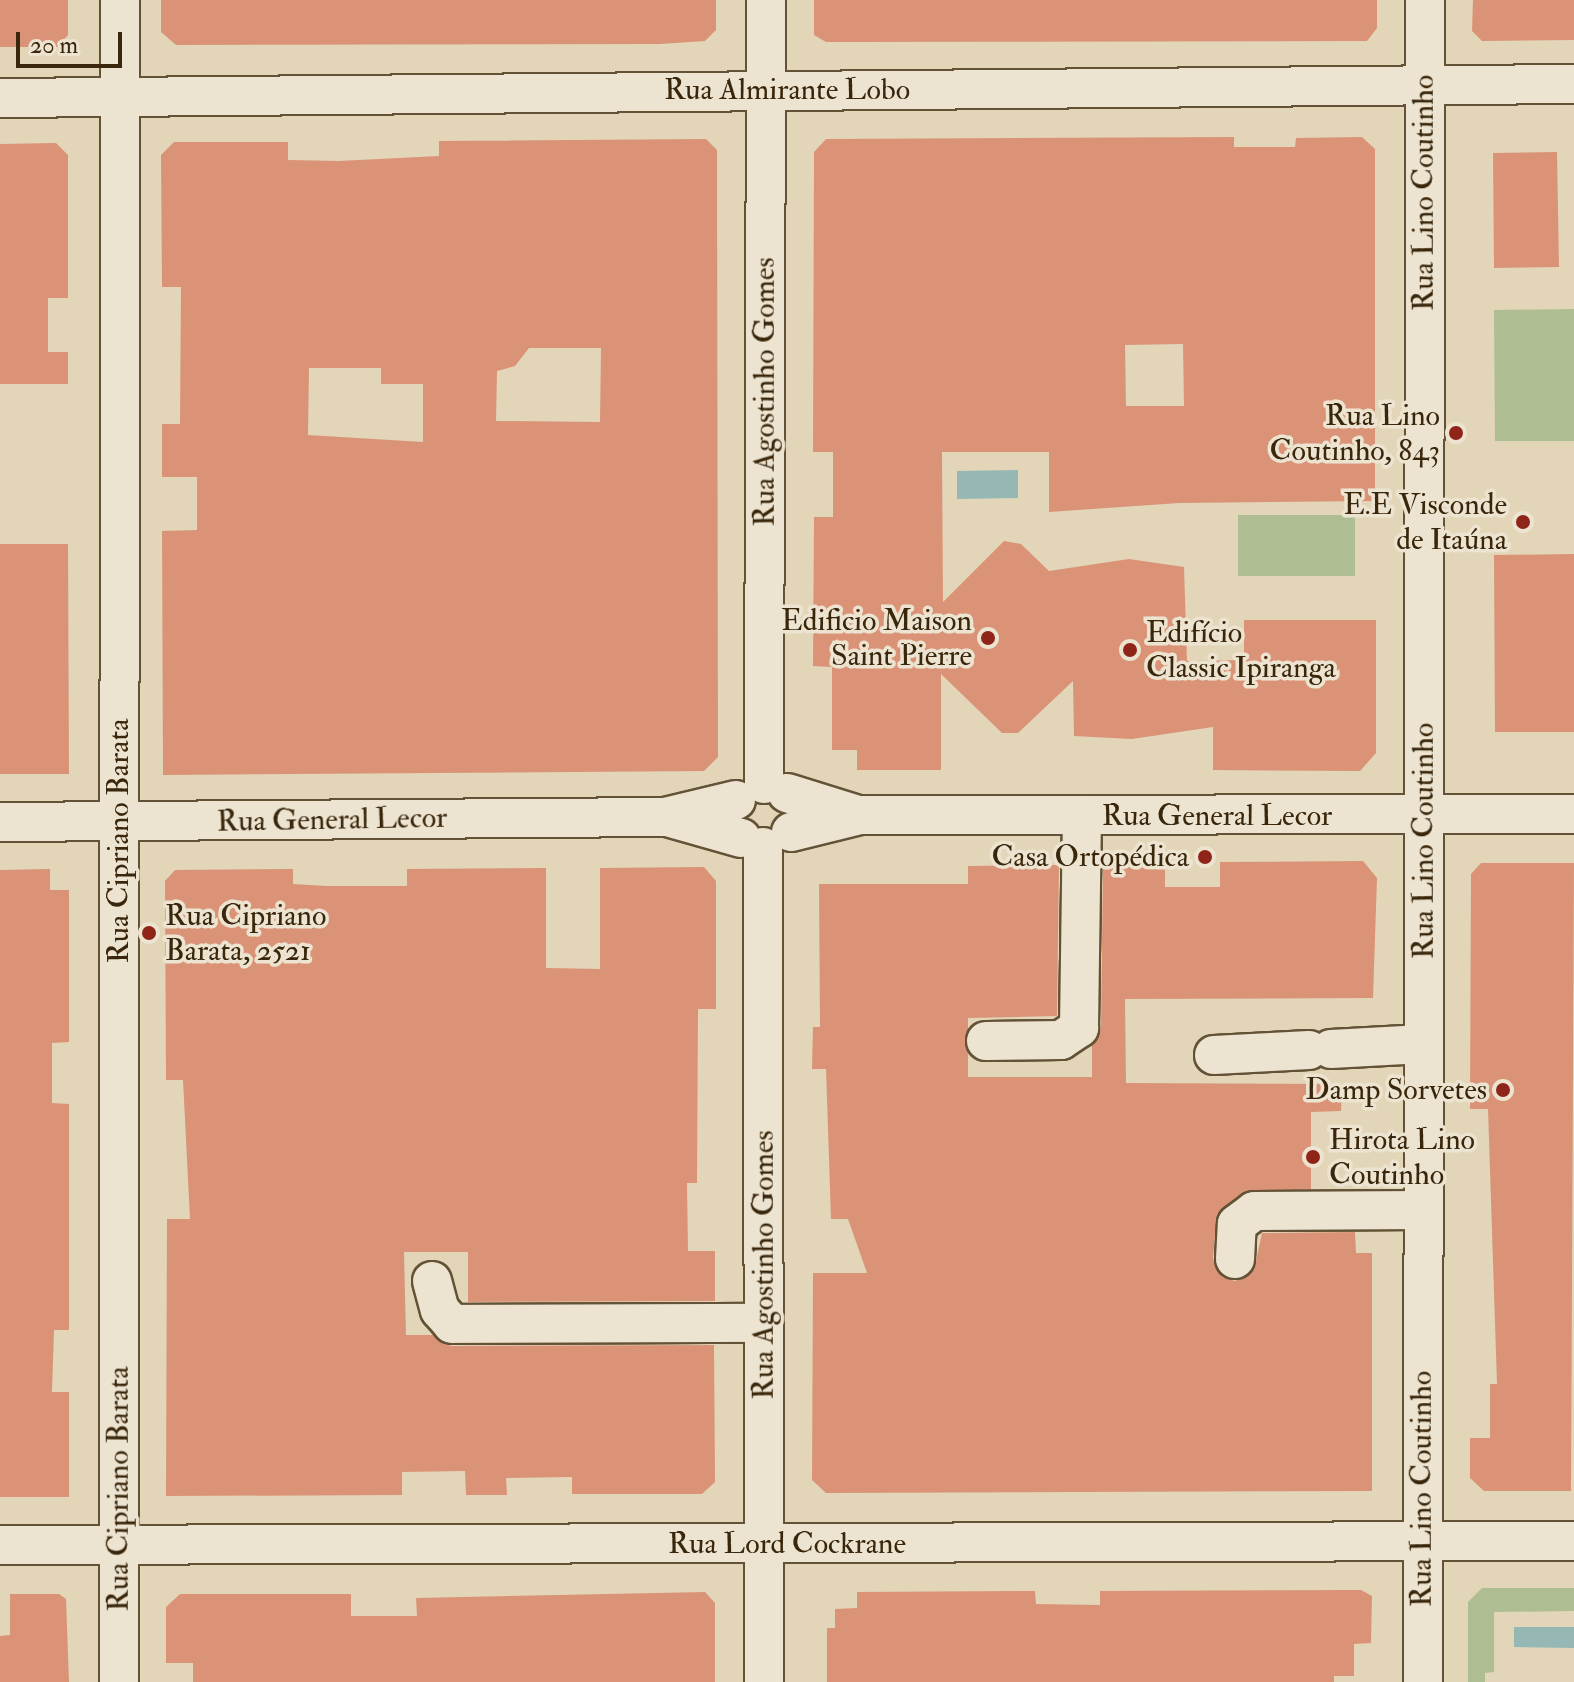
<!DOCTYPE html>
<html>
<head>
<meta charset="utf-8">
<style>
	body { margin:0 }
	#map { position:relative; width:1574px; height:1682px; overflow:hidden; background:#e2d5b8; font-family:"IM FELL Double Pica",serif }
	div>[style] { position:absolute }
	.green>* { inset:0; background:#afbe92 }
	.water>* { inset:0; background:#95b8b4 }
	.building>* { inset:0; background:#db9377 }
	.roads { filter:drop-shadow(2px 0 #635236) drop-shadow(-2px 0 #635236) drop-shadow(0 2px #635236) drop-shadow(0 -2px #635236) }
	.minor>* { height:38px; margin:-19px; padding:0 19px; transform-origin:19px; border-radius:19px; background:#ece4d1 }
	.dots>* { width:22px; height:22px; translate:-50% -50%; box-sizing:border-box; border:4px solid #ece4d1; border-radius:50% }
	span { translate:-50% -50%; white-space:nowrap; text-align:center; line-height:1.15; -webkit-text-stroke:7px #ece4d1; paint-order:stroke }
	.street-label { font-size:30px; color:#39260b }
	.poi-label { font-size:30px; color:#39260b }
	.right { translate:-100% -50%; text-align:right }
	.left { translate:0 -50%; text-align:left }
	.scale { position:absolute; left:16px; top:32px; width:106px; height:36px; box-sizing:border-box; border:4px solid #39260b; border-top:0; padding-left:10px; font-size:24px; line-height:28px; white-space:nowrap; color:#39260b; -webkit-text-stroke:6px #ece4d1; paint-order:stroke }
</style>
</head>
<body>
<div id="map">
	<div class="green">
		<div style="clip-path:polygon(1574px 309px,1574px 441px,1495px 441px,1494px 310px)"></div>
		<div style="clip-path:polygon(1238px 515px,1355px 515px,1355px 576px,1238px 576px)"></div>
		<div style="clip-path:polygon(1482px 1588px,1574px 1588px,1574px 1611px,1494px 1612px,1494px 1672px,1485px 1673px,1485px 1682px,1468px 1682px,1468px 1602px)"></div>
	</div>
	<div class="water">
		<div style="clip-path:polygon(1018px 470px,1018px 498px,957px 499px,957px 471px)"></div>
		<div style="clip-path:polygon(1514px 1627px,1574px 1627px,1574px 1648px,1514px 1647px)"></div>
	</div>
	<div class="building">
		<div style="clip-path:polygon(0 0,68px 0,68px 35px,57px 47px,0 47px)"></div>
		<div style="clip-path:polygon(161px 0,716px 0,716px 30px,705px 41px,660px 44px,176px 45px,161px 32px)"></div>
		<div style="clip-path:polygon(814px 0,1377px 0,1377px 28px,1367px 41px,826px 42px,814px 35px)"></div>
		<div style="clip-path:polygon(1473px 0,1574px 0,1574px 40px,1482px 41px,1472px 31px)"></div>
		<div style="clip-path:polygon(evenodd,1234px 137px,1234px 147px,1295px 147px,1296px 138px,1362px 137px,1375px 149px,1375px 501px,1179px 503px,1049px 512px,1049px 452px,942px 452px,943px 602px,1004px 541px,1021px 544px,1049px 571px,1129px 559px,1184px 567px,1187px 661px,1244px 660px,1244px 620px,1376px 620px,1376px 753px,1360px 771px,1213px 770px,1213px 727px,1132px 739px,1074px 736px,1073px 681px,1018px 733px,1002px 733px,941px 674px,941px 770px,857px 770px,857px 750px,832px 750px,832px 667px,813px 666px,814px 517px,833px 517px,833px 452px,813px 452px,814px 152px,826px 139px,1234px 137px,1183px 344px,1184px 406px,1126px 406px,1125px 345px,1183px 344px)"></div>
		<div style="clip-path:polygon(evenodd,706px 139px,717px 150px,718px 757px,704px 771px,163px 775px,162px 531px,197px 530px,197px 477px,162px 477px,162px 424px,180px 424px,181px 287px,162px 287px,161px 155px,174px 142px,288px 142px,288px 160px,339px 161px,439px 156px,439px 141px,706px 139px,529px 348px,601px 348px,600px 422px,496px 421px,497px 371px,515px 366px,529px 348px,706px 139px,309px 368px,381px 368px,381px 384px,423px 384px,423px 442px,308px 435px,309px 368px)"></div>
		<div style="clip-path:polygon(56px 143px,68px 155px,68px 298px,48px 298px,48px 352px,68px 352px,68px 384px,0 384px,0 144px)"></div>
		<div style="clip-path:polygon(1557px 152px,1559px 267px,1494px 268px,1493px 153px)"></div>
		<div style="clip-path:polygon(0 544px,68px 544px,69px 774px,0 774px)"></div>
		<div style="clip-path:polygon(1574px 554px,1574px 732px,1495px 732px,1494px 555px)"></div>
		<div style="clip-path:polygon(1363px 861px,1377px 878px,1373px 998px,1125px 999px,1126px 1083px,1342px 1084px,1341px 1111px,1311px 1112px,1311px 1189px,1241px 1194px,1217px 1214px,1213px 1258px,1222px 1277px,1235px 1281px,1254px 1270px,1262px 1233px,1355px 1232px,1356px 1253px,1372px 1253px,1372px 1491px,826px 1493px,812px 1480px,813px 1273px,867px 1273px,848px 1219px,831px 1219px,826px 1069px,812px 1069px,813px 1027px,820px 1027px,819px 884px,968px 884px,968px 866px,1059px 865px,1057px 1016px,968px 1018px,968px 1077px,1092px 1077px,1092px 1045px,1101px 1028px,1103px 864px,1165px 863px,1165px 887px,1220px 887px,1220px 862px)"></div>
		<div style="clip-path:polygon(1481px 863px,1574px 863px,1571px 1491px,1484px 1491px,1470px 1478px,1470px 1438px,1490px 1438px,1490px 1384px,1497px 1384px,1488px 1109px,1470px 1109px,1471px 874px)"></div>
		<div style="clip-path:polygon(704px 867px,716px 881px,716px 1009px,698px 1009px,697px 1183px,687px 1183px,688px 1251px,715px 1251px,715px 1301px,468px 1302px,468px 1252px,404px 1252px,405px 1294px,406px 1335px,433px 1335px,451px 1346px,714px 1345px,715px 1482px,702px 1494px,572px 1494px,572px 1477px,506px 1478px,507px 1495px,466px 1495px,465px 1471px,402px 1472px,402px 1495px,166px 1496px,167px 1219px,190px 1219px,183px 1080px,166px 1080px,165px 881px,175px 870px,293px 869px,293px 884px,326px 886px,407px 886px,407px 869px,546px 868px,546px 968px,600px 969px,600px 868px)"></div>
		<div style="clip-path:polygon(50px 869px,50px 890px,69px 890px,69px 1042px,52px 1043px,52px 1103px,69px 1104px,69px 1330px,54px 1330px,52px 1392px,69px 1392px,69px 1497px,0 1497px,0 870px)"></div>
		<div style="clip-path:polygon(1361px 1590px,1372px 1596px,1371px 1643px,1354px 1644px,1354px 1676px,1334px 1676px,1334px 1682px,827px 1682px,827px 1628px,835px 1628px,835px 1609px,857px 1608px,857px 1592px,1035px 1591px,1036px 1604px,1100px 1605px,1100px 1591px)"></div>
		<div style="clip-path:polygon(705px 1592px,715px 1603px,715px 1682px,193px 1682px,193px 1663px,166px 1663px,166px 1607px,180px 1594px,351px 1594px,351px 1616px,417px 1616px,416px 1598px)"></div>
		<div style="clip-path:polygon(10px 1594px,59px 1594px,66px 1599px,69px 1682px,0 1682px,0 1636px,10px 1635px)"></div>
	</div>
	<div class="roads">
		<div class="minor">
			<div style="left:0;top:98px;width:1574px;rotate:-0.51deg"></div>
			<div style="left:764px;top:784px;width:784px;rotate:-89.85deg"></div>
			<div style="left:787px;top:793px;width:74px;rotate:17.2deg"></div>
			<div style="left:667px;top:817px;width:77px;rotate:15.8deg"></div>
			<div style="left:0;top:822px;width:665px;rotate:-0.43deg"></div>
			<div style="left:665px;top:817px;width:73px;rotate:-13.5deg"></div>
			<div style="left:791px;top:832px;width:71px;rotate:-13.8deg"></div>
			<div style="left:860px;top:815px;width:714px;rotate:-0.08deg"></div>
			<div style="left:763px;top:847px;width:835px;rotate:89.93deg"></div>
			<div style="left:986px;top:1041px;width:75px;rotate:-0.8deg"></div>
			<div style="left:1061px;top:1040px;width:22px;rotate:-34deg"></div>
			<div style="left:1079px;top:1028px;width:212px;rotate:-89.2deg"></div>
			<div style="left:1331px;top:1049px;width:92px;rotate:-3.1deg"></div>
			<div style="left:1214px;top:1055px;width:95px;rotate:-3deg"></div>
			<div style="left:1235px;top:1259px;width:35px;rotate:-87deg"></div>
			<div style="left:1237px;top:1224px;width:21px;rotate:-37deg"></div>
			<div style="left:1254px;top:1211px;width:169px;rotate:-0.3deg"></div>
			<div style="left:432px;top:1281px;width:30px;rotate:75deg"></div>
			<div style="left:440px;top:1310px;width:18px;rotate:49deg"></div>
			<div style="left:452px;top:1324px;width:311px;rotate:-0.2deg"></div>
			<div style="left:0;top:1545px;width:1574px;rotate:-0.15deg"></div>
			<div style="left:119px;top:1682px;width:1682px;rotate:-89.97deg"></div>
			<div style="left:1423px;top:1682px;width:1682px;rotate:-89.93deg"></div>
		</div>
	</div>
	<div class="dots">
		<div style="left:1456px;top:433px;background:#8f2418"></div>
		<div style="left:1523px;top:522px;background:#8f2418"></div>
		<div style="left:988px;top:638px;background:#8f2418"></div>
		<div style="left:1130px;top:650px;background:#8f2418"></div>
		<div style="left:1205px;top:857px;background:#8f2418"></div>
		<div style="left:149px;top:933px;background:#8f2418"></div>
		<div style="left:1503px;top:1090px;background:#8f2418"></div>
		<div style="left:1313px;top:1157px;background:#8f2418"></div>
	</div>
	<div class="street-label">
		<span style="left:787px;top:90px">Rua Almirante Lobo</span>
		<span style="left:1424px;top:193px;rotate:-90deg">Rua Lino Coutinho</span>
		<span style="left:765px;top:392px;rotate:-90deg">Rua Agostinho Gomes</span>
		<span style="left:1217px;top:816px">Rua General Lecor</span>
		<span style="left:332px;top:820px;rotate:-1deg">Rua General Lecor</span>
		<span style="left:119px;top:841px;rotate:-90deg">Rua Cipriano Barata</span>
		<span style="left:1424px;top:841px;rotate:-90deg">Rua Lino Coutinho</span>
		<span style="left:764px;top:1265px;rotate:-90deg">Rua Agostinho Gomes</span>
		<span style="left:119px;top:1489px;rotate:-90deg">Rua Cipriano Barata</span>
		<span style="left:1422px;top:1489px;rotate:-90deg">Rua Lino Coutinho</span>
		<span style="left:787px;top:1544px">Rua Lord Cockrane</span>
	</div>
	<div class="poi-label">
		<span class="right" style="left:1440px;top:433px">Rua Lino<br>Coutinho, 843</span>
		<span class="right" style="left:1507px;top:522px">E.E Visconde<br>de Itaúna</span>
		<span class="right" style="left:972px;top:638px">Edificio Maison<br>Saint Pierre</span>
		<span class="left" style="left:1146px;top:650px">Edifício<br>Classic Ipiranga</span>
		<span class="right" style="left:1189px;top:857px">Casa Ortopédica</span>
		<span class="left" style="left:165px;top:933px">Rua Cipriano<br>Barata, 2521</span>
		<span class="right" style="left:1487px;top:1090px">Damp Sorvetes</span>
		<span class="left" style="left:1329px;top:1157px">Hirota Lino<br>Coutinho</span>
	</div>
	<div class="scale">20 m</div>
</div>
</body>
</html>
